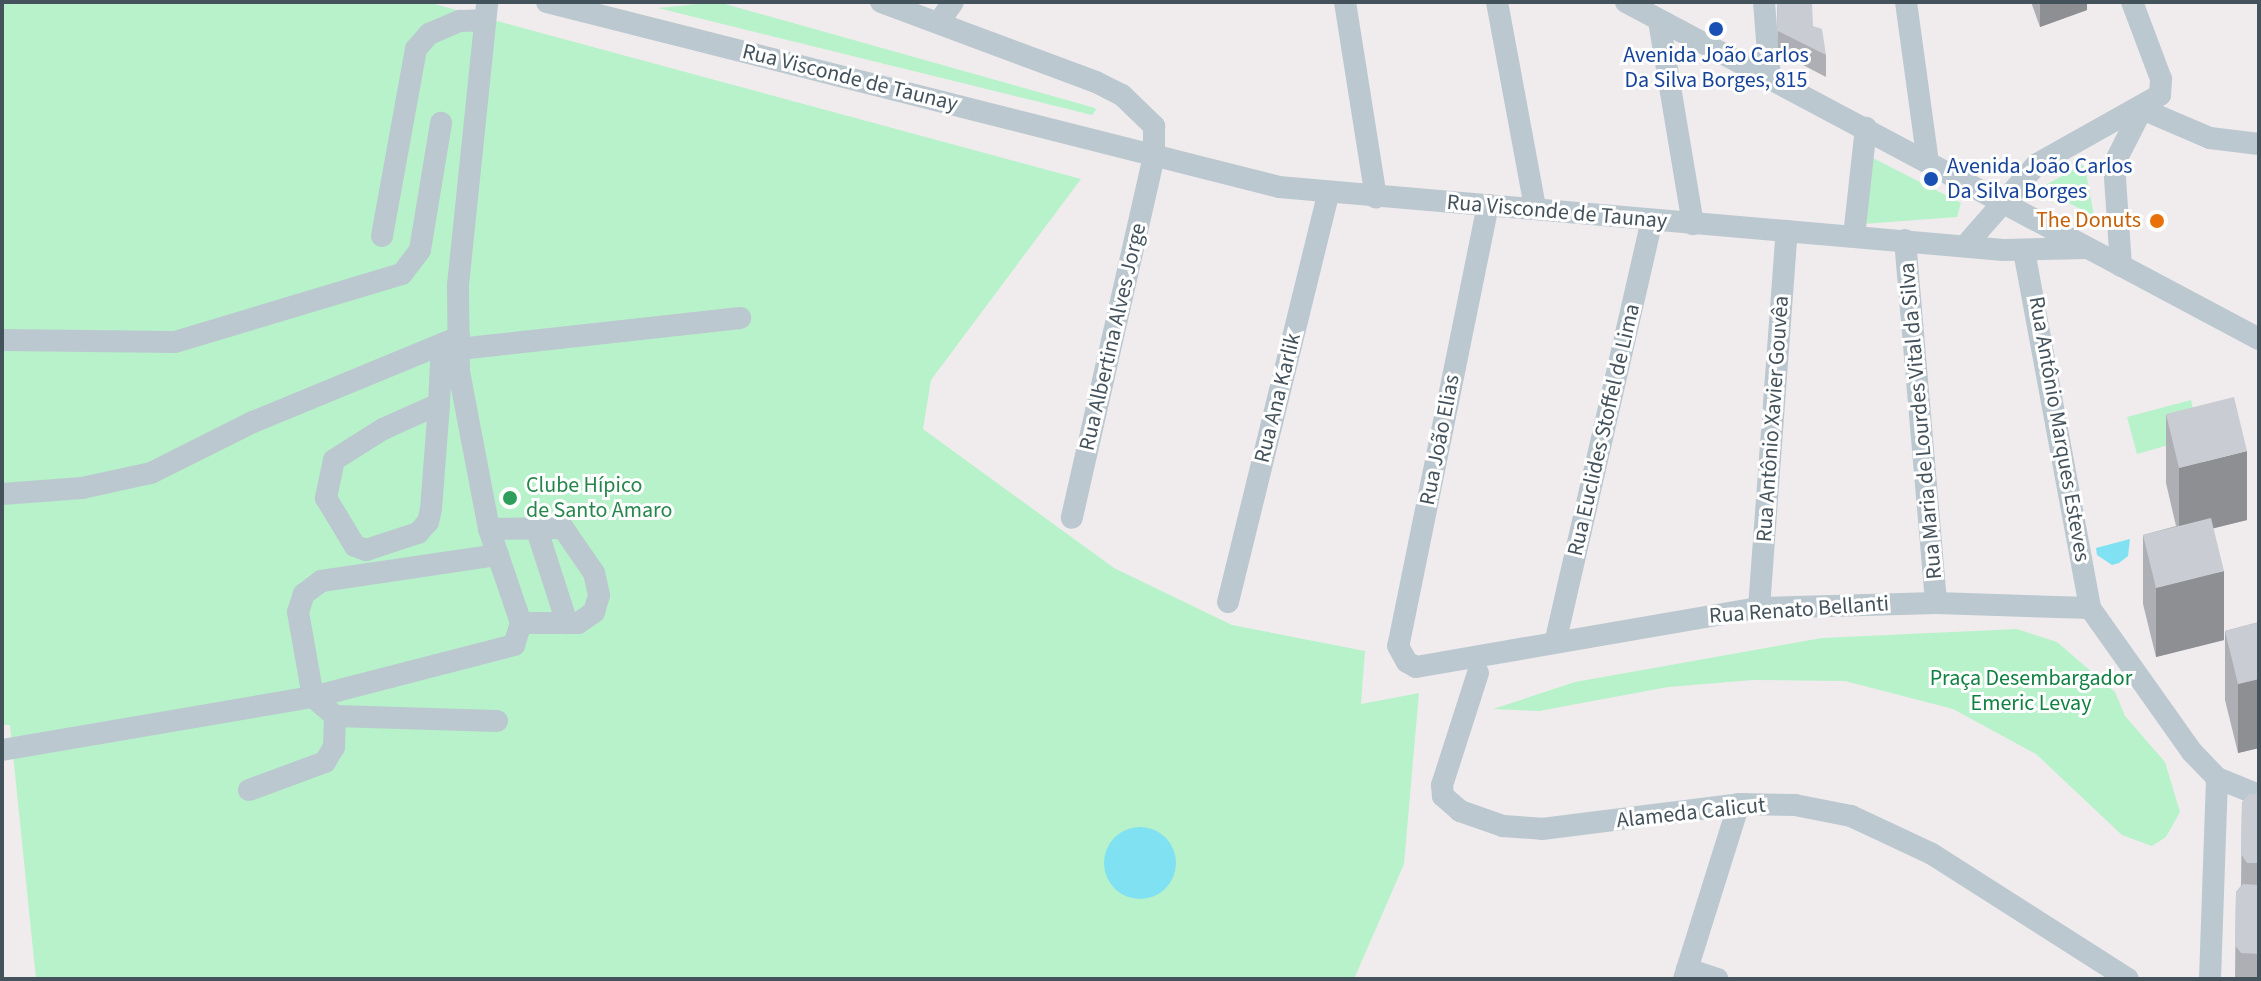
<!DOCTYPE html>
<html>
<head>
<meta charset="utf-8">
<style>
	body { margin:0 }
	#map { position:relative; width:2261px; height:981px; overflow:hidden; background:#f0eced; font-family:"Source Sans 3",sans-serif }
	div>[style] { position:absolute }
	.green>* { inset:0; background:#b7f2ca }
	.water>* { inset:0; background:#80e1f2 }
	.round { border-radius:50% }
	.minor>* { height:22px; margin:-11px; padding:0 11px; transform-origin:11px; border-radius:11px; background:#bcc8d0 }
	.wall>* { inset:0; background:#adafb5 }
	.shaded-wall>* { inset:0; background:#8d8f93 }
	.building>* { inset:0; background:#c9ccd2 }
	.dots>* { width:22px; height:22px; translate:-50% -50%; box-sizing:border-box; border:4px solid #fff; border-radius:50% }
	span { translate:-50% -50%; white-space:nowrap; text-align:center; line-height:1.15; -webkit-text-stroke:6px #fff; paint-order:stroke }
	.transit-label { font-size:22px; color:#164399 }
	.left { translate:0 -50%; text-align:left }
	.street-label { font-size:22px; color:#44525b }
	.food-label { font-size:22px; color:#c56008 }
	.right { translate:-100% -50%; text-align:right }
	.leisure-label { font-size:22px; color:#27864d }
	.park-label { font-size:22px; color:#108142 }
	.frame { position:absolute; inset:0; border:4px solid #44525b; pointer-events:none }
</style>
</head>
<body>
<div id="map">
	<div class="green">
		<div style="clip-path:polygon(2px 2px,427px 2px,1081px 179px,931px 380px,923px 429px,1114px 568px,1232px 625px,1365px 651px,1361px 704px,1419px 693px,1404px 864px,1354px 979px,36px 979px,10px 725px,2px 725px)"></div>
		<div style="clip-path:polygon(718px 2px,1095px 108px,1096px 110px,1092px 115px,658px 8px)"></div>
		<div style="clip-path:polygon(1871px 157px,1961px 203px,1957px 217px,1863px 224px)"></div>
		<div style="clip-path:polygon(2082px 165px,2085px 167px,2094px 216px,2040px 188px)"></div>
		<div style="clip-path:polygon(2191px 400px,2200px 436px,2137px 454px,2127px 417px)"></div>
		<div style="clip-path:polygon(2017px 629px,2057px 642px,2115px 692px,2125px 716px,2165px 762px,2180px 812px,2166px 837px,2152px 846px,2122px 835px,2036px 754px,1953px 709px,1845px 681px,1753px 680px,1668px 687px,1539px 711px,1493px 709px,1575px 682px,1822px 638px)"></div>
	</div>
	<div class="water">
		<div style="clip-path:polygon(2130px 539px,2128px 556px,2119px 563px,2112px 565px,2097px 555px,2096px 548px)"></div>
		<div class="round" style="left:1104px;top:827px;width:72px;height:72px"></div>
	</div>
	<div class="minor">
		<div style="left:547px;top:2px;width:755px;rotate:14.18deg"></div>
		<div style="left:1279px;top:187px;width:727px;rotate:4.97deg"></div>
		<div style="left:2003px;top:250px;width:84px;rotate:-1.4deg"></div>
		<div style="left:881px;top:2px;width:229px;rotate:20.4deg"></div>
		<div style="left:1096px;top:82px;width:29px;rotate:27deg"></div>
		<div style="left:1122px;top:95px;width:45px;rotate:44.1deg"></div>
		<div style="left:1154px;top:126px;width:30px;rotate:90deg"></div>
		<div style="left:1154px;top:156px;width:371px;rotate:102.8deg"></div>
		<div style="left:1345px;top:2px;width:198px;rotate:81deg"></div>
		<div style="left:1497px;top:2px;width:209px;rotate:79.5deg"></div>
		<div style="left:1626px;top:2px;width:717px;rotate:28.03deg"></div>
		<div style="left:1764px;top:2px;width:76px;rotate:85.5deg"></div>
		<div style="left:1906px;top:2px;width:162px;rotate:82.2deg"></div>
		<div style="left:1659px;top:21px;width:206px;rotate:80.5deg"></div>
		<div style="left:939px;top:22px;width:24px;rotate:-55deg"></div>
		<div style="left:2142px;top:109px;width:74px;rotate:23.1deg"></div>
		<div style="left:2210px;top:138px;width:49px;rotate:7deg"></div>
		<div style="left:1488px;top:205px;width:450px;rotate:101.5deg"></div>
		<div style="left:1398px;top:646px;width:18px;rotate:61deg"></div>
		<div style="left:1407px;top:662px;width:10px;rotate:29deg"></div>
		<div style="left:1416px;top:667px;width:348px;rotate:-9.8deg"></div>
		<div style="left:1759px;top:608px;width:177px;rotate:-1.6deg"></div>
		<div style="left:1936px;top:603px;width:154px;rotate:1.9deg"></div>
		<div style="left:382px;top:236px;width:190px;rotate:-79.7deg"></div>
		<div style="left:416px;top:49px;width:20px;rotate:-49deg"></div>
		<div style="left:429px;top:34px;width:34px;rotate:-23deg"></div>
		<div style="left:460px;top:21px;width:24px;rotate:-2deg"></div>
		<div style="left:1854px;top:236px;width:109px;rotate:-83.7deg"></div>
		<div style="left:1905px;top:240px;width:364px;rotate:85.1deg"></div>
		<div style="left:1965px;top:246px;width:109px;rotate:-48.7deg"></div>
		<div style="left:2037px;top:164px;width:141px;rotate:-29.3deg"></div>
		<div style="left:2160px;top:95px;width:16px;rotate:-86deg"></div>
		<div style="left:2161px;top:79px;width:82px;rotate:-110.6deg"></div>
		<div style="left:2024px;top:251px;width:363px;rotate:79.5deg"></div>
		<div style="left:2090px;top:608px;width:176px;rotate:54.7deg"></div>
		<div style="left:2192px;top:752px;width:36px;rotate:46deg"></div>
		<div style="left:2217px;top:778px;width:45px;rotate:22deg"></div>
		<div style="left:2121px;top:266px;width:102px;rotate:-93.9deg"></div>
		<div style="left:2114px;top:164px;width:62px;rotate:-63deg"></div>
		<div style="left:2px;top:340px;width:173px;rotate:0.7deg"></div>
		<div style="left:175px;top:342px;width:237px;rotate:-16.7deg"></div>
		<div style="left:402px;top:274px;width:30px;rotate:-53deg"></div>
		<div style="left:420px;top:250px;width:129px;rotate:-80.6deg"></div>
		<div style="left:459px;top:349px;width:283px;rotate:-6.3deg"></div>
		<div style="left:439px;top:404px;width:61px;rotate:155.9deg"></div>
		<div style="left:383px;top:429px;width:58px;rotate:147.7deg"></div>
		<div style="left:334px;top:460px;width:39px;rotate:102deg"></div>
		<div style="left:326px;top:498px;width:56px;rotate:58.9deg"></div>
		<div style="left:355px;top:546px;width:12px;rotate:20deg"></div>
		<div style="left:366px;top:550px;width:55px;rotate:-18.1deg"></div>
		<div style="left:418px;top:533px;width:15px;rotate:-48deg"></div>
		<div style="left:428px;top:522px;width:13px;rotate:-77deg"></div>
		<div style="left:431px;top:509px;width:105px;rotate:-85.6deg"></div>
		<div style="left:439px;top:404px;width:60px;rotate:-87.1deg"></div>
		<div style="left:2px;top:494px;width:80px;rotate:-4.3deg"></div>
		<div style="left:82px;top:488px;width:71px;rotate:-12.3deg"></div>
		<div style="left:151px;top:473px;width:114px;rotate:-26.6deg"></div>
		<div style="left:253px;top:422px;width:223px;rotate:-22.4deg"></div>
		<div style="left:536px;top:527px;width:101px;rotate:72.1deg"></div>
		<div style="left:489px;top:529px;width:74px;rotate:-0.8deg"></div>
		<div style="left:563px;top:528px;width:55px;rotate:55.4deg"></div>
		<div style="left:594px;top:573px;width:23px;rotate:77deg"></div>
		<div style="left:599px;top:595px;width:18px;rotate:106deg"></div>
		<div style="left:594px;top:612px;width:19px;rotate:145deg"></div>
		<div style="left:578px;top:623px;width:57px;rotate:180deg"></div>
		<div style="left:1228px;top:602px;width:420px;rotate:-76.2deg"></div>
		<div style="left:1759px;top:608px;width:378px;rotate:-85.8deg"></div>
		<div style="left:1556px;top:639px;width:430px;rotate:-77.1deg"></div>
		<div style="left:1478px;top:673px;width:118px;rotate:107.8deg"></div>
		<div style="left:1442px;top:785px;width:11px;rotate:85deg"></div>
		<div style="left:1443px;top:796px;width:23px;rotate:41deg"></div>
		<div style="left:1460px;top:811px;width:46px;rotate:19.2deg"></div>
		<div style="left:1503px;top:826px;width:39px;rotate:4deg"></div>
		<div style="left:1542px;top:829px;width:199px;rotate:-7.2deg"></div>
		<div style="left:1739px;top:804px;width:56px;rotate:1deg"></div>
		<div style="left:1795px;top:805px;width:57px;rotate:11.1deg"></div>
		<div style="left:1851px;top:816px;width:89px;rotate:25.1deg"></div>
		<div style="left:1932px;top:854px;width:232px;rotate:32.5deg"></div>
		<div style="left:497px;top:721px;width:162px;rotate:-178.2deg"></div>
		<div style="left:335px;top:716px;width:29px;rotate:-139deg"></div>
		<div style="left:313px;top:697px;width:86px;rotate:-100deg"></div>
		<div style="left:298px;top:612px;width:19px;rotate:-72deg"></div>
		<div style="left:304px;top:594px;width:21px;rotate:-37deg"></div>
		<div style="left:321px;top:581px;width:179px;rotate:-8.4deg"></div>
		<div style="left:2px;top:750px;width:315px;rotate:-9.7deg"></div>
		<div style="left:313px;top:697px;width:208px;rotate:-14.5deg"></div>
		<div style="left:514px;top:645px;width:23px;rotate:-72deg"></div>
		<div style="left:521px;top:623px;width:99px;rotate:-108.8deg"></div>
		<div style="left:489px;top:529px;width:160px;rotate:-100.8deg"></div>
		<div style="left:459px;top:372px;width:87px;rotate:-90.7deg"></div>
		<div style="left:458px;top:285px;width:284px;rotate:-84.1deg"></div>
		<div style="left:249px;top:790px;width:81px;rotate:-20.2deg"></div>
		<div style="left:325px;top:762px;width:17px;rotate:-59deg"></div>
		<div style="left:334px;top:747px;width:31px;rotate:-88deg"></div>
		<div style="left:1687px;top:969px;width:32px;rotate:18deg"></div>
		<div style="left:1684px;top:979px;width:183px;rotate:-72.6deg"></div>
		<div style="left:2210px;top:979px;width:201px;rotate:-88deg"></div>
	</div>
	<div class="wall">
		<div style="clip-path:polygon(2031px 2px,2087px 2px,2087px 10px,2040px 27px)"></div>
		<div style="clip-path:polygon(1777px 4px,1813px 26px,1826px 55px,1826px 77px,1778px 52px)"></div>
		<div style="clip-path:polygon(2166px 414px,2247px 520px,2213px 528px,2224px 640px,2156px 657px,2143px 604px,2143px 535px,2176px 526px,2166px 483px)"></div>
		<div style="clip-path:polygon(2259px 622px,2259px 748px,2238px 753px,2225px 700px,2225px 631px)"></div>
		<div style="clip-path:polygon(2259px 794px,2259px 979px,2235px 979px,2236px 892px,2241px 886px,2242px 802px)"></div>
	</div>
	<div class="shaded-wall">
		<div style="clip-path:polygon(2040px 2px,2087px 2px,2087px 10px,2040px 27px)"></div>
		<div style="clip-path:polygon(2247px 451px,2247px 520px,2179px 537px,2179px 468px)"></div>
		<div style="clip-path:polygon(2224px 571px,2224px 640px,2156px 657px,2156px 588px)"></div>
		<div style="clip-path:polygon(2259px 679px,2259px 748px,2238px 753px,2238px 684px)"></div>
	</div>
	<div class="building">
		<div style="clip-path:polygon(1812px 2px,1813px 26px,1822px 29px,1826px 55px,1778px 31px,1777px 4px)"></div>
		<div style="clip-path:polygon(2234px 397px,2247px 451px,2179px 468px,2166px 414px)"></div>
		<div style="clip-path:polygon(2211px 518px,2224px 571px,2156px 588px,2143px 535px)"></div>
		<div style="clip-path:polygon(2259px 622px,2259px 679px,2238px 684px,2225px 631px)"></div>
		<div style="clip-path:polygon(2249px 794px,2259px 794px,2259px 863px,2247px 863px,2241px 854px,2242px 802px)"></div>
		<div style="clip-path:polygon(2243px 884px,2259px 885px,2259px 954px,2241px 953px,2235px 945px,2236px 892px)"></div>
	</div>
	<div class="dots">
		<div style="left:1716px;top:29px;background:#1a4fb4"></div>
		<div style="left:1931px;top:179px;background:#1a4fb4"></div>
		<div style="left:2157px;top:221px;background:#e8710a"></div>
		<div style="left:510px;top:498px;background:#2e9e5b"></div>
	</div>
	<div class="transit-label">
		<span style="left:1716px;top:68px">Avenida João Carlos<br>Da Silva Borges, 815</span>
		<span class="left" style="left:1947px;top:179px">Avenida João Carlos<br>Da Silva Borges</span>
	</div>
	<div class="street-label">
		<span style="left:850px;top:78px;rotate:14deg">Rua Visconde de Taunay</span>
		<span style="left:1557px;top:212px;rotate:5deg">Rua Visconde de Taunay</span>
		<span style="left:1113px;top:337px;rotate:-77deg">Rua Albertina Alves Jorge</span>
		<span style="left:1278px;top:398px;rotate:-76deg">Rua Ana Karlik</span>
		<span style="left:1773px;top:419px;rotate:-86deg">Rua Antônio Xavier Gouvêa</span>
		<span style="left:1921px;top:421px;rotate:-95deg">Rua Maria de Lourdes Vital da Silva</span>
		<span style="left:2059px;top:429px;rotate:80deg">Rua Antônio Marques Esteves</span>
		<span style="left:1604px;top:430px;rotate:-77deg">Rua Euclides Stoffel de Lima</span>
		<span style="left:1440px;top:440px;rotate:-79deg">Rua João Elias</span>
		<span style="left:1799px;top:610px;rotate:-4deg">Rua Renato Bellanti</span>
		<span style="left:1691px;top:813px;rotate:-6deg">Alameda Calicut</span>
	</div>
	<div class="food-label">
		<span class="right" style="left:2141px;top:221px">The Donuts</span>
	</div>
	<div class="leisure-label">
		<span class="left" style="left:526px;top:498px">Clube Hípico<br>de Santo Amaro</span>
	</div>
	<div class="park-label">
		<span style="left:2031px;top:691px">Praça Desembargador<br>Emeric Levay</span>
	</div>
	<div class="frame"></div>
</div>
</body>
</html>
